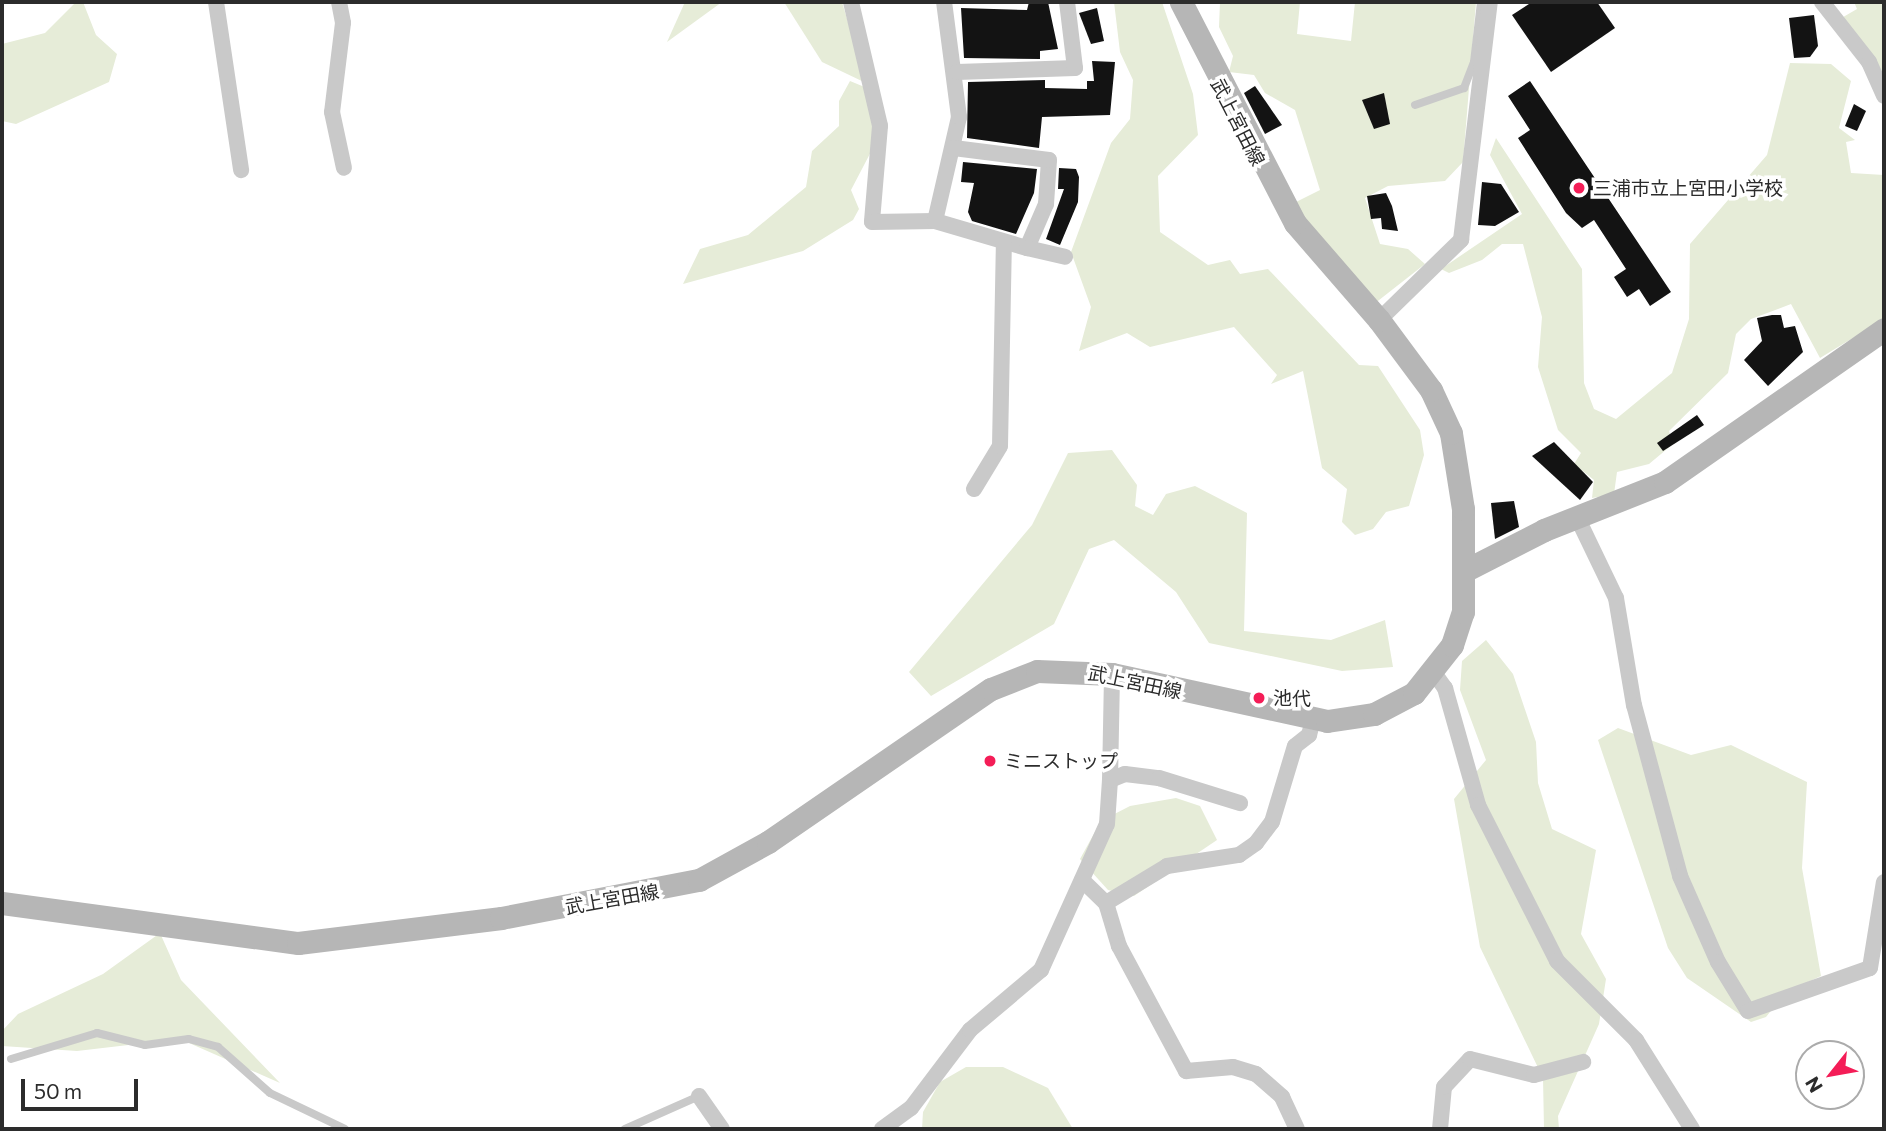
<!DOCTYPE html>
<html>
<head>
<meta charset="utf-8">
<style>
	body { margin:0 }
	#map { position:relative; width:1886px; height:1131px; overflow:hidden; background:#fff; font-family:Commissioner,"Noto Sans JP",sans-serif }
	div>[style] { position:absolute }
	.green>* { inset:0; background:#e6ecd8 }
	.building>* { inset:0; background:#131313 }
	.lane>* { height:8px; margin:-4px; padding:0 4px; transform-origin:4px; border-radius:4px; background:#c9c9c9 }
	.street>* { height:16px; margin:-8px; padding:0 8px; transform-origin:8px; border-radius:8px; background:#c9c9c9 }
	.secondary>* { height:23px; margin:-11.5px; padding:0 11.5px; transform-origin:11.5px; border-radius:11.5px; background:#b6b6b6 }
	.dots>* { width:19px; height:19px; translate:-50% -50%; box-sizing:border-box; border:4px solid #fff; border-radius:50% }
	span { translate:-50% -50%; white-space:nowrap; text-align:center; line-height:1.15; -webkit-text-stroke:7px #fff; paint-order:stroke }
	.street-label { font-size:19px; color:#2c2c2c }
	.poi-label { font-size:19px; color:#2c2c2c }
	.left { translate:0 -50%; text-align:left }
	.frame { position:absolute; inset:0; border:4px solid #2c2c2c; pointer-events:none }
	.north { position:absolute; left:1795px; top:1040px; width:70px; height:70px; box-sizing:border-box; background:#fff; border:2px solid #ababab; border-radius:50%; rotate:239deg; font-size:19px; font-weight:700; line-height:28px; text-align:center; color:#2c2c2c }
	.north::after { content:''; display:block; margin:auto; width:24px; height:32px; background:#f41d57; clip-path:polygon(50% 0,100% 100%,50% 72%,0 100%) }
	.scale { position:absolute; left:21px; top:1079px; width:117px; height:32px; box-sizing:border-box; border:4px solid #2c2c2c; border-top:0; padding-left:9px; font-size:21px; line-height:24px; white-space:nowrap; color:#2c2c2c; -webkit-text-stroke:5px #fff; paint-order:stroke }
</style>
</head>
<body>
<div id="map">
	<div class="green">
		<div style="clip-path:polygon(76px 2px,83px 2px,96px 35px,117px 54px,109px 82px,16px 124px,2px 121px,2px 44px,45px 33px)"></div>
		<div style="clip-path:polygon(685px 2px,722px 2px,667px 42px)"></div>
		<div style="clip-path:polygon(784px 2px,842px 2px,866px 83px,822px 62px)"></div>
		<div style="clip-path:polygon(1114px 2px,1162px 2px,1193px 94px,1198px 135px,1158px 176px,1160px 232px,1208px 265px,1230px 260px,1240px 274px,1268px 269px,1359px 365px,1378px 366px,1420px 430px,1424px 455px,1409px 506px,1386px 512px,1373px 529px,1355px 535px,1342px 522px,1347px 489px,1322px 468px,1303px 371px,1271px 384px,1277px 375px,1234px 327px,1150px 347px,1127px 333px,1079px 351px,1091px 307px,1071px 252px,1111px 143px,1130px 119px,1133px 80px,1120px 52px)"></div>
		<div style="clip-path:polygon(1220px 2px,1300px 2px,1297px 34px,1351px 41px,1355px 2px,1476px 2px,1463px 162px,1445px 181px,1388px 186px,1365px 198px,1380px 244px,1408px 249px,1425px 264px,1374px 304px,1290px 205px,1320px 190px,1295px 110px,1265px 93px,1254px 75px,1229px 72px,1233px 56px,1219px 27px)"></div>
		<div style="clip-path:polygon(1854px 2px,1884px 2px,1883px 78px,1838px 20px,1857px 9px)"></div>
		<div style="clip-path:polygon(1790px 63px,1831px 64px,1851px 81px,1839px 128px,1855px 140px,1846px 142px,1851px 173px,1884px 175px,1884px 319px,1820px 358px,1791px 304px,1751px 319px,1736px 334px,1728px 373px,1669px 431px,1673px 444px,1649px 464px,1617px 472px,1614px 494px,1592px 498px,1594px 480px,1574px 464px,1581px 453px,1558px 430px,1538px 367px,1542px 317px,1523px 244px,1502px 244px,1482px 260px,1449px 273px,1441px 269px,1522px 214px,1490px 155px,1496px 138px,1582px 269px,1584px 383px,1594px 409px,1616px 419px,1672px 373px,1689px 319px,1690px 244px,1767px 155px)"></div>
		<div style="clip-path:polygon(850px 81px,867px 88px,875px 119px,874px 146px,851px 190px,859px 209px,853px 220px,803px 251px,683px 284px,700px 249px,748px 235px,806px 187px,812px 151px,839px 126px,839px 101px)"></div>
		<div style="clip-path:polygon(1112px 450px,1137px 485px,1135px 506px,1153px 515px,1166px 494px,1195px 486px,1247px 513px,1244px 631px,1331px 640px,1385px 620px,1393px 667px,1342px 671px,1209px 643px,1176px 592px,1114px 540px,1089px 549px,1054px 624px,931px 696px,909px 672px,1032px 525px,1068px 453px)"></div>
		<div style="clip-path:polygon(1486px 640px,1513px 674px,1536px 742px,1538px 783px,1552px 829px,1596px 850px,1581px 934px,1606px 979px,1599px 1024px,1558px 1116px,1559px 1129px,1544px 1129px,1543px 1078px,1480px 947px,1454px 799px,1486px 760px,1460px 690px,1462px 661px)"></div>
		<div style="clip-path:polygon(1618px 728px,1691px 755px,1731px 745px,1807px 782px,1802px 868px,1821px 976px,1786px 992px,1766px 1017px,1751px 1022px,1687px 978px,1668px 948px,1598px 740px)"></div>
		<div style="clip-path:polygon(1176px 798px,1200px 806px,1217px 840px,1134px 896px,1108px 890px,1080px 859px,1101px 821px,1130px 806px)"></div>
		<div style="clip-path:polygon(160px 933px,181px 980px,280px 1083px,180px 1039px,77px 1051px,2px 1046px,2px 1031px,18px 1014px,103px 974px)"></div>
		<div style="clip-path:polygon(966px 1067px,1003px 1067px,1048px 1088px,1073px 1129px,922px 1129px,923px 1112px,940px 1082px)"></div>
	</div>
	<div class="building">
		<div style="clip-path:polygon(1029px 2px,1048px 2px,1058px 49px,1040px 51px,1040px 59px,964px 58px,961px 8px,1027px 10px)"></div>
		<div style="clip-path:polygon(1532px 2px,1597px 2px,1615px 28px,1551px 72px,1512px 15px)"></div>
		<div style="clip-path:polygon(1097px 8px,1104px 41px,1091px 44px,1079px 13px)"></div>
		<div style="clip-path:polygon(1814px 15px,1818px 46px,1810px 57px,1794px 58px,1789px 18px)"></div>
		<div style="clip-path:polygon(1092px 61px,1115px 62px,1110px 115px,1042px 117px,1039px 148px,967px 138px,968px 82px,1045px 80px,1045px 88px,1087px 89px,1087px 81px,1094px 81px)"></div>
		<div style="clip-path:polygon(1530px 81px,1671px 292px,1650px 306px,1639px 289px,1627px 297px,1614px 277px,1626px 269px,1594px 220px,1582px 228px,1566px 213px,1518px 138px,1530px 130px,1508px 96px)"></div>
		<div style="clip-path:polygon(1255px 86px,1282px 125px,1265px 134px,1244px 93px)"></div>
		<div style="clip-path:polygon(1384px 93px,1390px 124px,1374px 129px,1362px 100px)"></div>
		<div style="clip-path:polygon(1854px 104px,1866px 111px,1857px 131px,1845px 126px)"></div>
		<div style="clip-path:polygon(963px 162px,1037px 169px,1034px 193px,1016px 234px,972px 221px,968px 212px,974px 183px,961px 182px)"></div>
		<div style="clip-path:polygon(1059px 168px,1076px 169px,1079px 177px,1078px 202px,1060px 245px,1046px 239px,1064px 189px,1058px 189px)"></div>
		<div style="clip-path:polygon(1482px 182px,1501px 184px,1519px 212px,1495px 226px,1478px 225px)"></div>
		<div style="clip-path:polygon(1386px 193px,1392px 206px,1398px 231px,1382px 229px,1381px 218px,1371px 219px,1367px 196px)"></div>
		<div style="clip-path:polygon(1772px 315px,1781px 315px,1784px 328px,1795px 326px,1803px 352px,1768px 386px,1744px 360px,1762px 341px,1757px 318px)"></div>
		<div style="clip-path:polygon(1697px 415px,1704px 425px,1663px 451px,1657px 443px)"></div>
		<div style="clip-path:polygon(1554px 442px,1593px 482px,1580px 500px,1532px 456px)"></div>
		<div style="clip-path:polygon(1514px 501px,1519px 527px,1495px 539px,1491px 503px)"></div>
	</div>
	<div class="lane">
		<div style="left:1415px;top:105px;width:52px;rotate:-19.1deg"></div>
		<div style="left:1464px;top:88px;width:28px;rotate:-69deg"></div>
		<div style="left:1474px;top:62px;width:60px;rotate:-83.3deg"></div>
		<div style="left:11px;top:1059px;width:90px;rotate:-16.8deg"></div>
		<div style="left:97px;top:1033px;width:49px;rotate:14deg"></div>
		<div style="left:145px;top:1045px;width:44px;rotate:-7.8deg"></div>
		<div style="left:189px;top:1039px;width:30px;rotate:15deg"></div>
		<div style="left:218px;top:1047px;width:69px;rotate:41.5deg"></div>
		<div style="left:270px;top:1093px;width:83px;rotate:25.6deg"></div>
		<div style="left:625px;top:1129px;width:81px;rotate:-24deg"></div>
	</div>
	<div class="street">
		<div style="left:216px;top:2px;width:170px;rotate:81.5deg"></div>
		<div style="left:339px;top:2px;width:21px;rotate:79deg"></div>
		<div style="left:343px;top:23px;width:90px;rotate:97deg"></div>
		<div style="left:332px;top:112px;width:57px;rotate:77.9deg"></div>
		<div style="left:851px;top:2px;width:127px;rotate:76.8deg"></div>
		<div style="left:880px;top:126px;width:96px;rotate:94.8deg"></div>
		<div style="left:872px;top:222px;width:63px;rotate:-0.9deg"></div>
		<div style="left:935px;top:221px;width:107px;rotate:-77deg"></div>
		<div style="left:959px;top:117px;width:116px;rotate:-97.4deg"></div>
		<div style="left:1822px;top:2px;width:76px;rotate:51.9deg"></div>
		<div style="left:1869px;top:62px;width:37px;rotate:66deg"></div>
		<div style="left:957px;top:72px;width:118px;rotate:-1.9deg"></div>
		<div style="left:1075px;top:68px;width:66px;rotate:-96.9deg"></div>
		<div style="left:935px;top:221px;width:96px;rotate:16.4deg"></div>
		<div style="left:1027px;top:248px;width:48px;rotate:-66.6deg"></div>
		<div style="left:1046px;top:204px;width:44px;rotate:-86.1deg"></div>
		<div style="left:1049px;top:160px;width:96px;rotate:-172.8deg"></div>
		<div style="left:1027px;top:248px;width:39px;rotate:13deg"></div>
		<div style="left:1379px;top:320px;width:115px;rotate:-44.3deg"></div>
		<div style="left:1461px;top:240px;width:240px;rotate:-83.1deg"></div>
		<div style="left:974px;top:489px;width:50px;rotate:-58.8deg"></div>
		<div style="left:1000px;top:446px;width:202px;rotate:-88.9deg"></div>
		<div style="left:1577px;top:517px;width:90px;rotate:64.3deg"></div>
		<div style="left:1616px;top:598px;width:109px;rotate:80.5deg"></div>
		<div style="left:1634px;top:705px;width:177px;rotate:74.9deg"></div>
		<div style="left:1680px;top:876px;width:94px;rotate:66.2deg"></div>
		<div style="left:1718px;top:962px;width:57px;rotate:58.5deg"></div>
		<div style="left:1748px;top:1011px;width:129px;rotate:-19.4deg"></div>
		<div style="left:1870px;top:968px;width:87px;rotate:-80.8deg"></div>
		<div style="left:1434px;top:673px;width:19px;rotate:54deg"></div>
		<div style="left:1445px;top:688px;width:122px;rotate:74.2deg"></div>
		<div style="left:1478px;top:805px;width:175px;rotate:63.1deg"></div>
		<div style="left:1557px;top:961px;width:112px;rotate:45deg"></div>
		<div style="left:1636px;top:1040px;width:105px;rotate:57.8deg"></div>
		<div style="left:1110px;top:780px;width:106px;rotate:-88.9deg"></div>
		<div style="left:1082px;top:880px;width:33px;rotate:44deg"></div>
		<div style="left:1106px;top:903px;width:45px;rotate:73.2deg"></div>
		<div style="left:1119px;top:946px;width:142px;rotate:61.8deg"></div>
		<div style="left:1186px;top:1071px;width:47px;rotate:-4.9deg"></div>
		<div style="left:1233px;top:1067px;width:24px;rotate:17deg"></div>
		<div style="left:1256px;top:1074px;width:35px;rotate:41deg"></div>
		<div style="left:1282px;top:1097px;width:35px;rotate:65deg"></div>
		<div style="left:1106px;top:903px;width:71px;rotate:-31.2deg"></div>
		<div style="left:1167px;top:866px;width:73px;rotate:-8.7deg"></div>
		<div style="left:1239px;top:855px;width:21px;rotate:-35deg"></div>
		<div style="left:1256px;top:843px;width:26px;rotate:-53deg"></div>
		<div style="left:1272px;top:822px;width:79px;rotate:-73.2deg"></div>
		<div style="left:1295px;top:746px;width:18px;rotate:-38deg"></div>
		<div style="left:1309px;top:735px;width:16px;rotate:-75deg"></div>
		<div style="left:699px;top:1096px;width:40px;rotate:55.1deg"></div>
		<div style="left:882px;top:1129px;width:36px;rotate:-36deg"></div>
		<div style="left:911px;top:1108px;width:98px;rotate:-52.9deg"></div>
		<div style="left:970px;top:1030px;width:93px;rotate:-40.2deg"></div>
		<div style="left:1041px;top:970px;width:160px;rotate:-65.7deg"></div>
		<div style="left:1107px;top:824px;width:44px;rotate:-86.1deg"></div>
		<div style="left:1110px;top:780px;width:16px;rotate:-22deg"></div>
		<div style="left:1125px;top:774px;width:34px;rotate:7deg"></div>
		<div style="left:1159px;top:778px;width:85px;rotate:17.2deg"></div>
		<div style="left:1440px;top:1129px;width:42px;rotate:-84.6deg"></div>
		<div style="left:1444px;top:1087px;width:38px;rotate:-47deg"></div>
		<div style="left:1470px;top:1059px;width:66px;rotate:14deg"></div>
		<div style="left:1534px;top:1075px;width:51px;rotate:-14.9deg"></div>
	</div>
	<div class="secondary">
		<div style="left:1466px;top:570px;width:88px;rotate:-27.1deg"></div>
		<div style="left:1544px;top:530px;width:130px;rotate:-21.6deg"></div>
		<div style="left:1665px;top:482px;width:267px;rotate:-34.9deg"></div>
		<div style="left:2px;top:903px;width:299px;rotate:7.7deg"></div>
		<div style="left:298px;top:943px;width:205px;rotate:-7deg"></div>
		<div style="left:501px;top:918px;width:202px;rotate:-10.9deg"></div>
		<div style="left:699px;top:880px;width:79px;rotate:-28.8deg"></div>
		<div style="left:768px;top:842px;width:270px;rotate:-34.5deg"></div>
		<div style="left:991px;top:689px;width:49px;rotate:-21.4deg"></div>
		<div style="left:1037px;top:671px;width:75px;rotate:2.3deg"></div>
		<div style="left:1112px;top:674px;width:220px;rotate:12.3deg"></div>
		<div style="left:1327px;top:721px;width:48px;rotate:-8.5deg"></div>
		<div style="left:1374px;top:714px;width:45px;rotate:-27.7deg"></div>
		<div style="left:1414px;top:693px;width:61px;rotate:-51.6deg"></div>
		<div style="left:1452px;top:645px;width:35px;rotate:-72deg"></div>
		<div style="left:1463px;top:612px;width:103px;rotate:-90deg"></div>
		<div style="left:1463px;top:509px;width:77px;rotate:-99deg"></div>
		<div style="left:1451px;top:433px;width:47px;rotate:-114.9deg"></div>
		<div style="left:1431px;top:390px;width:87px;rotate:-126.6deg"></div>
		<div style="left:1379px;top:320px;width:128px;rotate:-130.9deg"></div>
		<div style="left:1295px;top:223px;width:249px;rotate:-117.3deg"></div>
	</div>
	<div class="dots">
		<div style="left:1579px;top:188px;background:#f41d57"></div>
		<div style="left:1259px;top:698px;background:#f41d57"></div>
		<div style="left:990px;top:761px;background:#f41d57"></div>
	</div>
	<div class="street-label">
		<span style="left:1238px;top:122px;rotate:63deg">武上宮田線</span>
		<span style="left:1135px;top:682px;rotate:12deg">武上宮田線</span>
		<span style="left:612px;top:899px;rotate:-10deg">武上宮田線</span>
	</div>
	<div class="poi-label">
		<span class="left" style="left:1593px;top:188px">三浦市立上宮田小学校</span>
		<span class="left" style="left:1273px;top:698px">池代</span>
		<span class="left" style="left:1004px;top:761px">ミニストップ</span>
	</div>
	<div class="frame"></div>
	<div class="north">N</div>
	<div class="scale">50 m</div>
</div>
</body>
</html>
